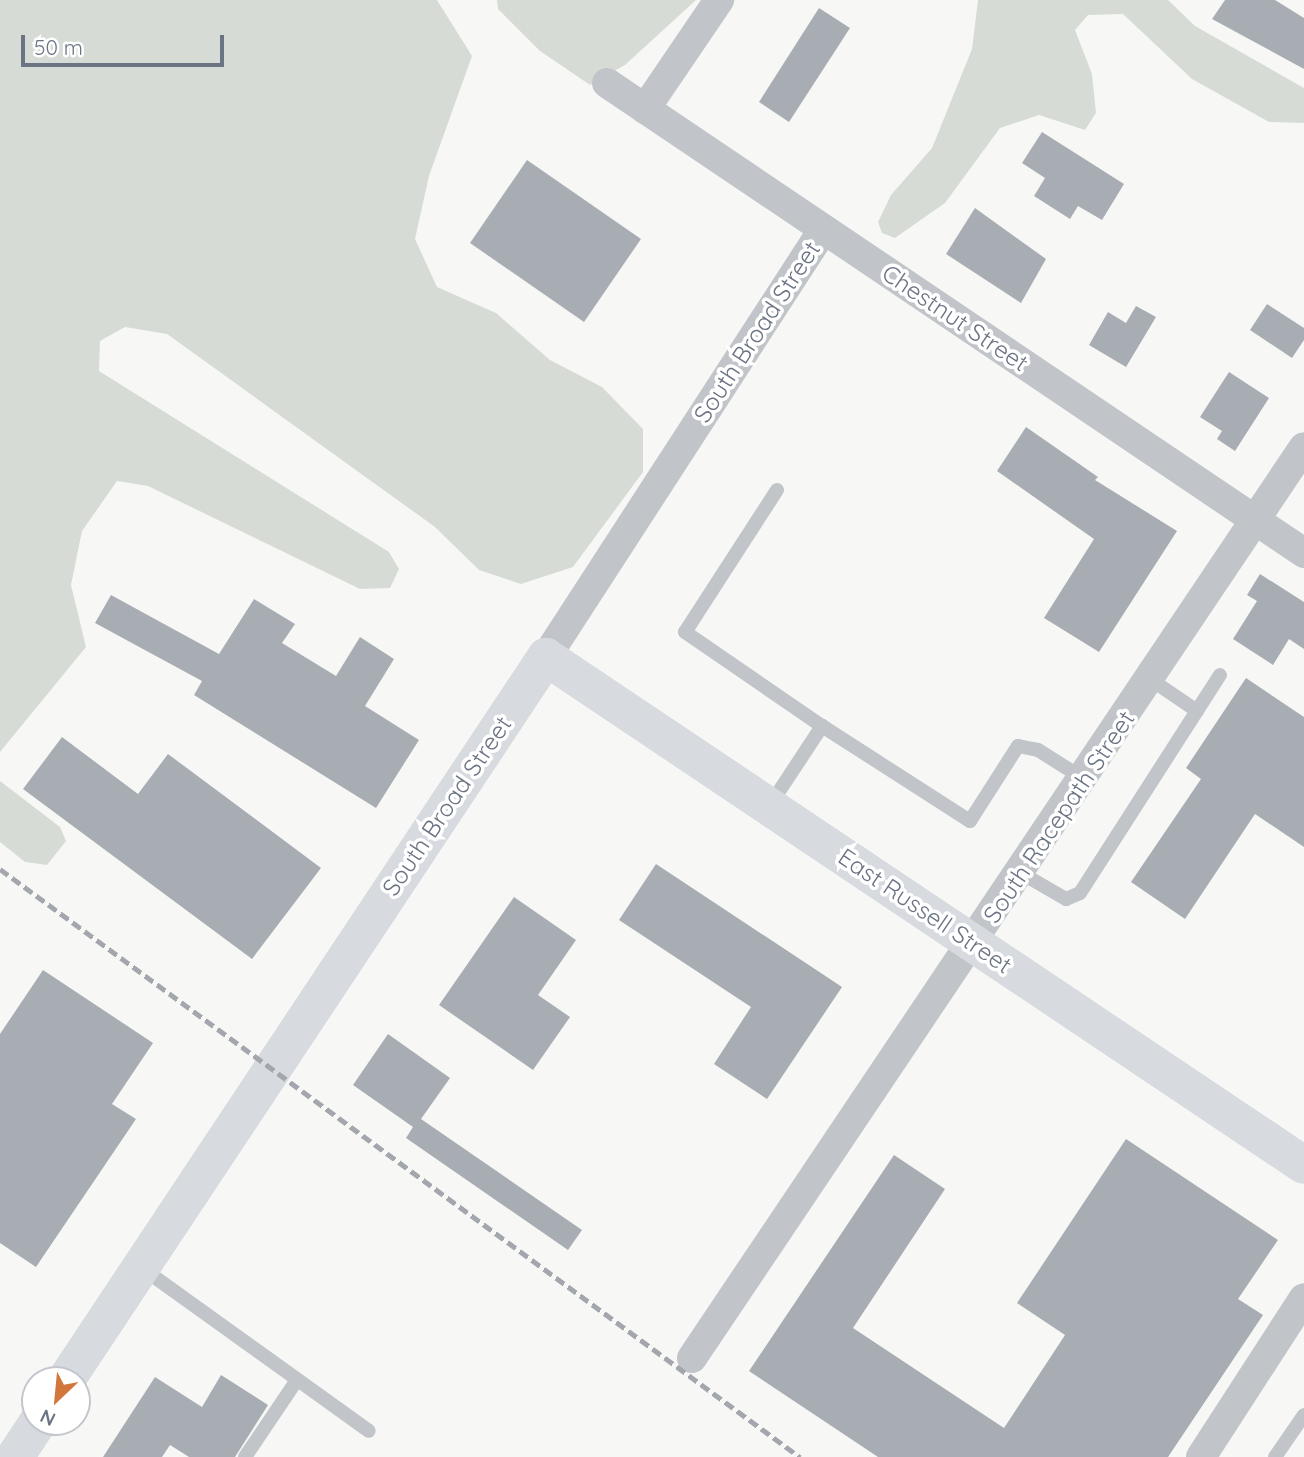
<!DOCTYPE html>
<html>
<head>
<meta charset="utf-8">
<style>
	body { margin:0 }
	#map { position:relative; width:1304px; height:1457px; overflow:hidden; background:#f7f8f5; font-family:Quicksand,sans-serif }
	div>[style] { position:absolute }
	.green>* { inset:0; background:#d6dcd5 }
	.building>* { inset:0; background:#a8adb4 }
	.lane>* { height:14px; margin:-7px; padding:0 7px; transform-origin:7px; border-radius:7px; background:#c1c4c8 }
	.street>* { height:30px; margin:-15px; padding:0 15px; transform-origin:15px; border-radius:15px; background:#c1c4c8 }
	.secondary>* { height:38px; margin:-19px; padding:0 19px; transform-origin:19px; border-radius:19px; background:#d7dade }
	.rail>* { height:5px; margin-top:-2.5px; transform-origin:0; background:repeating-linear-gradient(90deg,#a3a7ad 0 10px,transparent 0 15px) }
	span { translate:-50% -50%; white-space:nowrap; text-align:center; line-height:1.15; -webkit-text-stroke:7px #fff; paint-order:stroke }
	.street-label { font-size:24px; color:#6a7483 }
	.north { position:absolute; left:21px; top:1366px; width:70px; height:70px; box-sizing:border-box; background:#fff; border:2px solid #c3c7cd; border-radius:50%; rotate:206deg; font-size:19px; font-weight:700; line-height:28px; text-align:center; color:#6a7483 }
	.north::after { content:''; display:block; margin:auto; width:24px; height:32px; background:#d1773c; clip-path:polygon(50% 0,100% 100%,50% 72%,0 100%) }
	.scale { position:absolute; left:21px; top:35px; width:203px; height:32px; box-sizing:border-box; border:4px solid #6a7483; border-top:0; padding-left:9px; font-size:21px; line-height:24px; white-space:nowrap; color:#6a7483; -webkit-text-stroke:5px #fff; paint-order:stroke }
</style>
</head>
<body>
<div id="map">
	<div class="green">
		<div style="clip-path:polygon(0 0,437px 0,472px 56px,429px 176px,415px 239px,437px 287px,496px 313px,550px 360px,602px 387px,643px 429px,643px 472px,573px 567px,521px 584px,479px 570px,435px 527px,167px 334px,125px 327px,100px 341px,99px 371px,389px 552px,399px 569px,390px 588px,360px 589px,148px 486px,117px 481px,82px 531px,71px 585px,86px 647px,0 752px)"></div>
		<div style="clip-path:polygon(497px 0,696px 0,625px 65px,590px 85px,540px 51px,498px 9px)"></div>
		<div style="clip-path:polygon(978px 0,1168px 0,1195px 26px,1304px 88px,1304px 123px,1269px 122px,1192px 79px,1123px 14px,1088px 15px,1075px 30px,1092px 74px,1096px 113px,1085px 130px,1039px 115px,1000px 128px,945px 203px,895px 238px,882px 233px,878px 222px,891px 195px,932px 148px,972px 49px)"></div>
		<div style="clip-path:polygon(0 781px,60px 827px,66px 841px,47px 865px,25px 862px,0 842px)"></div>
	</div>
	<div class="building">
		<div style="clip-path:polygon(1225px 0,1275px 0,1304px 18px,1304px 69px,1212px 19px)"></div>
		<div style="clip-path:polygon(819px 8px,850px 28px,789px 122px,759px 102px)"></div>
		<div style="clip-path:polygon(1042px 132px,1124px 184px,1102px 220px,1078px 206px,1070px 219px,1034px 196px,1045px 178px,1022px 163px)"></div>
		<div style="clip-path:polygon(527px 160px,641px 239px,584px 322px,470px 243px)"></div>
		<div style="clip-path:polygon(975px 208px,1046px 259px,1021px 303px,946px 254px)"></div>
		<div style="clip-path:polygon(1267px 304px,1304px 328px,1304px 340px,1292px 358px,1250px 330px)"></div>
		<div style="clip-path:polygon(1136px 306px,1156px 317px,1126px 367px,1089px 345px,1108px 312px,1126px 323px)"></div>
		<div style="clip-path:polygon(1229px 372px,1269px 398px,1235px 451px,1217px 439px,1222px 431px,1200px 417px)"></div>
		<div style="clip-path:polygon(1026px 427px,1098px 477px,1095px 480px,1177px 531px,1099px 652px,1044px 618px,1094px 539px,997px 471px)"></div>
		<div style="clip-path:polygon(1260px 574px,1304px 602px,1304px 649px,1289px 639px,1273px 665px,1233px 639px,1257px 601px,1247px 595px)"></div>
		<div style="clip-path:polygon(111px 595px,219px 654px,254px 599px,295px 624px,282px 643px,336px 676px,360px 637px,394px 659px,365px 706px,419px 740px,376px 808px,194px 695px,202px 681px,95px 623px)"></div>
		<div style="clip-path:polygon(1246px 678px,1304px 717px,1304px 847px,1255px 814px,1185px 919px,1131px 882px,1201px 779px,1186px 768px)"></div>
		<div style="clip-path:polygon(62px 737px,138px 794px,168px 754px,321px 868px,252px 959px,23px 789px)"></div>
		<div style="clip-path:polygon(656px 864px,842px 987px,767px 1099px,714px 1064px,751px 1007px,619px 920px)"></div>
		<div style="clip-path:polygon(514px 897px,576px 940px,538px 995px,570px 1017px,533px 1070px,439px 1005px)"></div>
		<div style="clip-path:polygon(43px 970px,153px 1043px,112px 1104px,136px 1119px,36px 1267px,0 1243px,0 1034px)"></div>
		<div style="clip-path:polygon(388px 1034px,450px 1078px,421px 1119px,582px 1230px,568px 1250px,406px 1138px,413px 1127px,353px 1085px)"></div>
		<div style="clip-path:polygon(1126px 1139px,1278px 1240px,1238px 1299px,1263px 1315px,1168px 1457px,878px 1457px,749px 1371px,894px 1155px,945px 1189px,853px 1328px,1004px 1428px,1065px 1335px,1017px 1303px)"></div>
		<div style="clip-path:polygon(221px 1375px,268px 1405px,235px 1457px,189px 1457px,170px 1445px,162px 1457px,103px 1457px,155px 1377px,202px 1407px)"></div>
	</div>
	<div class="lane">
		<div style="left:777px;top:490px;width:169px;rotate:122.9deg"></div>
		<div style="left:685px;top:632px;width:166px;rotate:34.5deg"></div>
		<div style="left:1150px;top:679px;width:57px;rotate:34.2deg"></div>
		<div style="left:770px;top:805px;width:95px;rotate:-56.6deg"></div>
		<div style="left:822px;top:726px;width:176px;rotate:32.7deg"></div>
		<div style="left:970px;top:821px;width:89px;rotate:-57.4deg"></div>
		<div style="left:1018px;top:746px;width:20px;rotate:11deg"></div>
		<div style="left:1038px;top:750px;width:54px;rotate:32.2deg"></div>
		<div style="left:1021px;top:873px;width:52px;rotate:30deg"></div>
		<div style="left:1066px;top:899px;width:15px;rotate:-23deg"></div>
		<div style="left:1080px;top:893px;width:259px;rotate:-57.3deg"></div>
		<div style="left:142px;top:1268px;width:279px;rotate:35.7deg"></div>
		<div style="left:245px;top:1457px;width:93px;rotate:-56deg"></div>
		<div style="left:1275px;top:1457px;width:51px;rotate:-55.4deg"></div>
	</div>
	<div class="street">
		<div style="left:607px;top:83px;width:841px;rotate:33.99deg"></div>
		<div style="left:645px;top:109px;width:132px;rotate:-55.8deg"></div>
		<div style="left:546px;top:657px;width:509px;rotate:-57.03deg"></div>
		<div style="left:692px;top:1358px;width:1097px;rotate:-56.11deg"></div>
		<div style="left:1201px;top:1457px;width:189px;rotate:-57.1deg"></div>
	</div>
	<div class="secondary">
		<div style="left:66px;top:1380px;width:868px;rotate:-56.42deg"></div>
		<div style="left:546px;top:657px;width:912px;rotate:33.83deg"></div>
		<div style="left:15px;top:1457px;width:42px;rotate:-56.7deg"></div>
	</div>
	<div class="rail">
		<div style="left:0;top:869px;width:993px;rotate:36.32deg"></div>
	</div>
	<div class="street-label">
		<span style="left:955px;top:318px;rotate:34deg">Chestnut Street</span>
		<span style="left:757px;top:332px;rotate:-57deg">South Broad Street</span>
		<span style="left:447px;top:806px;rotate:-56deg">South Broad Street</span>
		<span style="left:1059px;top:817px;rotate:-56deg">South Racepath Street</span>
		<span style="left:925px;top:911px;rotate:34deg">East Russell Street</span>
	</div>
	<div class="north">N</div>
	<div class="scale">50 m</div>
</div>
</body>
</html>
